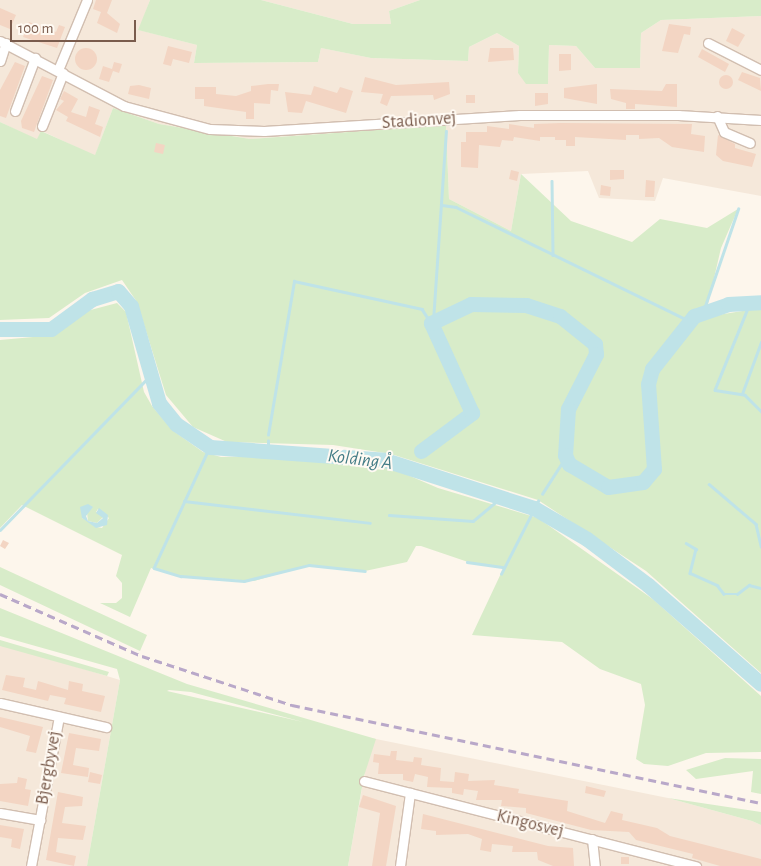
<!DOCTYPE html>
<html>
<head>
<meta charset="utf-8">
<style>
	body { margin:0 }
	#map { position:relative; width:761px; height:866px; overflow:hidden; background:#fdf6ec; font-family:"Alegreya Sans",sans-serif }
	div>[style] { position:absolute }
	.residential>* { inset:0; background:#f5e8da }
	.green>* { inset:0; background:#d8ecc9 }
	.water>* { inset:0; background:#bfe3e8 }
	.stream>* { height:2.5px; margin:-1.25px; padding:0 1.25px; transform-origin:1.25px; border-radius:1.25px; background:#bfe3e8 }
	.river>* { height:15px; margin:-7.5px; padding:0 7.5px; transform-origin:7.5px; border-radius:7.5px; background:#bfe3e8 }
	.building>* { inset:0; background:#f3d5c3 }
	.round { border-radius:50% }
	.roads { filter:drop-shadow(1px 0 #d1beb0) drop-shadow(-1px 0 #d1beb0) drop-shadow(0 1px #d1beb0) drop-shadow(0 -1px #d1beb0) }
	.minor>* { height:9px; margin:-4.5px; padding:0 4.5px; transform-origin:4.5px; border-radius:4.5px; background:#fff }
	.rail>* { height:2.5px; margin-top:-1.25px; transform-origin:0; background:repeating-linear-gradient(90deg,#b9a8c9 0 8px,transparent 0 13px) }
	span { translate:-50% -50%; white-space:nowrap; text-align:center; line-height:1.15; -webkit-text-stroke:4px #fffaf3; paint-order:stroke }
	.street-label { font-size:18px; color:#7a5c4d }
	.water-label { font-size:19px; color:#437c86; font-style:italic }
	.scale { position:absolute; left:10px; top:20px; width:126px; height:22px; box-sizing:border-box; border:2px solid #7a5c4d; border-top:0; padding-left:6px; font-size:15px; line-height:18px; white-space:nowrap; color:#7a5c4d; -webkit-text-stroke:4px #fffaf3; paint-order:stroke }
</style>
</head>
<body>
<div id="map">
	<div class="residential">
		<div style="clip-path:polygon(0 0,150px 0,139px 30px,197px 45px,194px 63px,318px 62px,321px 48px,371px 58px,468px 61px,469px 47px,497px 33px,519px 46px,518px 73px,548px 84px,549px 45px,576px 46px,595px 68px,640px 68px,641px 33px,661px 20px,761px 16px,761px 196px,663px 178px,655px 201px,599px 198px,588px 171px,521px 174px,511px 231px,449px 199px,446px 125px,250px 139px,159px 124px,113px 108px,95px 156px,42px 131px,37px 140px,0 122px)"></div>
		<div style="clip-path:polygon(261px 0,420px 0,389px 11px,391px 24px,353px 24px)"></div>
		<div style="clip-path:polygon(0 644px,120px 680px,87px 866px,0 866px)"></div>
		<div style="clip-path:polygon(371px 738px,668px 798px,752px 821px,761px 825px,761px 866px,348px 866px)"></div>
	</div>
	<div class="green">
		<div style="clip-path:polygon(150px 0,261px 0,353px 24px,391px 24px,389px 11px,420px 0,761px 0,761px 16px,661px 20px,641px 33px,640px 68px,595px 68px,576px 46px,549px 45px,548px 84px,526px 84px,518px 73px,519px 46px,497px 33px,469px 47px,468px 61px,371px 58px,321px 48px,318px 62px,194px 63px,197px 45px,138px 30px)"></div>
		<div style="clip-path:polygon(113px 108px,159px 124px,250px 139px,446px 125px,449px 199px,511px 231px,521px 174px,571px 221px,632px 242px,660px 219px,707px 228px,738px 209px,721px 248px,705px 317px,761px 308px,761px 673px,646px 571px,538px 500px,391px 454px,333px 445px,227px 442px,193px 427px,166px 395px,137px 302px,122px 280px,85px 293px,49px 318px,0 320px,0 122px,37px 139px,41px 131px,95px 155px)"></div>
		<div style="clip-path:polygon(evenodd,117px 303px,126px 312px,144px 392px,152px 406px,172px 430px,203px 452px,221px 457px,268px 456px,389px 467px,438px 488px,538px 518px,654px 600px,761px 696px,761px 752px,706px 753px,668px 766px,644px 764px,636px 759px,645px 705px,641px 684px,600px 669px,562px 642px,472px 635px,504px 567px,468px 562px,421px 546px,416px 546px,407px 562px,365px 571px,309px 565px,254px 581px,181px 576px,151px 568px,130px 617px,100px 603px,116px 603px,122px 598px,122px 583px,116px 576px,122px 555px,22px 505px,0 528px,0 340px,55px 335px,83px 312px,117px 303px,98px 509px,109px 518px,102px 528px,97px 527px,82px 518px,87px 513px,88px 521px,97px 523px,104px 516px,96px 512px,98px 509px)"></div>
		<div style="clip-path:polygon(0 567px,147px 635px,140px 651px,0 585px)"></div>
		<div style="clip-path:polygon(evenodd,0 608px,187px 684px,376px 739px,364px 776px,348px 866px,87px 866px,120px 680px,117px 669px,0 636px,0 608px,169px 690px,191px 692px,303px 722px,167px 691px,169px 690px)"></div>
		<div style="clip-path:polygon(0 640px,109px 672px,107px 676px,0 646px)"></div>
		<div style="clip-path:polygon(725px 758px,761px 759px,761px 794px,751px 792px,753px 771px,696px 779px,686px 770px)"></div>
		<div style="clip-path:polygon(668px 798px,761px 812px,761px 825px,752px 821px)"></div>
	</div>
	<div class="water">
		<div style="clip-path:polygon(88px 504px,93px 507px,86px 516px,88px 521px,97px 523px,103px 518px,96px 513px,99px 508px,108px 515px,107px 525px,96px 528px,82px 518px,80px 507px)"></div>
	</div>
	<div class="stream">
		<div style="left:552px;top:181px;width:74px;rotate:89.2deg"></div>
		<div style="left:442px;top:205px;width:14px;rotate:8deg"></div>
		<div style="left:456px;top:207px;width:258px;rotate:26deg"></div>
		<div style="left:751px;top:301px;width:96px;rotate:112deg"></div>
		<div style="left:715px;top:390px;width:30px;rotate:9deg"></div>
		<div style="left:745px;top:395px;width:23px;rotate:45deg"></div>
		<div style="left:703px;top:312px;width:109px;rotate:-71.2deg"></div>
		<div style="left:433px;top:321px;width:190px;rotate:-86.1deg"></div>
		<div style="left:742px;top:394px;width:55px;rotate:-69.9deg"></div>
		<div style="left:268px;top:435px;width:156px;rotate:-80.4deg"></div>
		<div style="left:294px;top:281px;width:131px;rotate:12.3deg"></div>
		<div style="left:422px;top:309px;width:17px;rotate:57deg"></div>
		<div style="left:210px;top:447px;width:133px;rotate:114.8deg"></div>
		<div style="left:154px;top:568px;width:28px;rotate:17deg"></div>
		<div style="left:181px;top:576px;width:63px;rotate:4.5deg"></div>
		<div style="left:244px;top:581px;width:67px;rotate:-13.8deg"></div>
		<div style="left:309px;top:565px;width:56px;rotate:6.1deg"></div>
		<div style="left:268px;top:449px;width:8px;rotate:-90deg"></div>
		<div style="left:709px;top:484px;width:62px;rotate:40.4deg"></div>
		<div style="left:756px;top:524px;width:23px;rotate:77deg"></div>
		<div style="left:542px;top:494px;width:43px;rotate:-57.4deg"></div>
		<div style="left:184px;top:501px;width:187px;rotate:6.7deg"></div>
		<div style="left:389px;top:515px;width:84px;rotate:4.1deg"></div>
		<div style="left:473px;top:521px;width:39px;rotate:-40deg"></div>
		<div style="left:0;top:530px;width:214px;rotate:-45.8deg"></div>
		<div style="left:686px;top:543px;width:12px;rotate:31deg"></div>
		<div style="left:696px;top:549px;width:25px;rotate:104deg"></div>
		<div style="left:690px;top:573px;width:30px;rotate:24deg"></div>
		<div style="left:717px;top:585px;width:11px;rotate:52deg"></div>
		<div style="left:724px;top:594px;width:13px"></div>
		<div style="left:737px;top:594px;width:15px;rotate:-37deg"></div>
		<div style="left:749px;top:585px;width:12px;rotate:14deg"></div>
		<div style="left:467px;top:562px;width:37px;rotate:8deg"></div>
		<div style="left:501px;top:574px;width:82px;rotate:-63.1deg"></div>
	</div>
	<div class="river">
		<div style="left:0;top:329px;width:51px"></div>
		<div style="left:51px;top:329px;width:51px;rotate:-36.2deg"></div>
		<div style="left:92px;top:299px;width:27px;rotate:-17deg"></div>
		<div style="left:118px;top:291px;width:20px;rotate:49deg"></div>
		<div style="left:131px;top:306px;width:101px;rotate:73.9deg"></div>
		<div style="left:159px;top:403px;width:27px;rotate:51deg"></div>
		<div style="left:176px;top:424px;width:41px;rotate:34.1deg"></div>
		<div style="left:210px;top:447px;width:175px;rotate:4.2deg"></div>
		<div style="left:385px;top:460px;width:157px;rotate:17.9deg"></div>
		<div style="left:534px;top:508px;width:61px;rotate:30.3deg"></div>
		<div style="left:587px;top:539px;width:76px;rotate:37deg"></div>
		<div style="left:648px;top:585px;width:150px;rotate:41.2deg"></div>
		<div style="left:421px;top:451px;width:64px;rotate:-36.7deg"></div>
		<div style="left:472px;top:413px;width:99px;rotate:-114.5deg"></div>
		<div style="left:431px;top:323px;width:44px;rotate:-25.4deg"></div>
		<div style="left:471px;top:304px;width:55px;rotate:1deg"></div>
		<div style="left:526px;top:305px;width:36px;rotate:18deg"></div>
		<div style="left:560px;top:316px;width:45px;rotate:38.7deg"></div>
		<div style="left:595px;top:344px;width:10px;rotate:84deg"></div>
		<div style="left:596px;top:354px;width:62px;rotate:117deg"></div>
		<div style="left:568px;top:409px;width:46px;rotate:93.7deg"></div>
		<div style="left:565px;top:455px;width:10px;rotate:66deg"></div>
		<div style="left:569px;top:464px;width:45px;rotate:30.5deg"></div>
		<div style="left:608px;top:487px;width:35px;rotate:-8deg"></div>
		<div style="left:643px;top:482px;width:17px;rotate:-50deg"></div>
		<div style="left:654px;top:469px;width:85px;rotate:-94deg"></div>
		<div style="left:648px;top:384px;width:16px;rotate:-75deg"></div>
		<div style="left:652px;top:369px;width:68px;rotate:-51.6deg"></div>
		<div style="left:694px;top:316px;width:36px;rotate:-19deg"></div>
		<div style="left:728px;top:304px;width:33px;rotate:-3deg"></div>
	</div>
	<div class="building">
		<div style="clip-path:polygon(96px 0,112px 0,107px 13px,120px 24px,117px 33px,97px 23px,101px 12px,93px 9px)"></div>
		<div style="clip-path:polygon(0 8px,16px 15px,10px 29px,0 25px)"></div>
		<div style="clip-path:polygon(29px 22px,56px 32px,59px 25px,65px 27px,57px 48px,23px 37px)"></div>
		<div style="clip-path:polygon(669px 24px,691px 27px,690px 35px,684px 34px,678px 53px,662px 51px)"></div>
		<div style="clip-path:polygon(732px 28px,745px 35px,738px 47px,726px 41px)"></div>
		<div style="clip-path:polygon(168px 46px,192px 52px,189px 63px,173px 59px,171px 66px,163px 64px)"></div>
		<div class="round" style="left:75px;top:48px;width:22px;height:22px"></div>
		<div style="clip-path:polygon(490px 48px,513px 48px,514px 60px,488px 62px)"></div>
		<div style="clip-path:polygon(702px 49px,729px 64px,725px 72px,698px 57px)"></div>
		<div style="clip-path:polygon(559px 54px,571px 54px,571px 70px,559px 71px)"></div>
		<div style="clip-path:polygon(15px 62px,25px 66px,6px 118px,0 116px,0 90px)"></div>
		<div style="clip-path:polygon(114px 62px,122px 64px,119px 73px,113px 71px,109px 82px,99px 79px,103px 66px,112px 69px)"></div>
		<div style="clip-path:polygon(742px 72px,760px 78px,761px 91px,738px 80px)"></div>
		<div class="round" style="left:719px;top:75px;width:14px;height:14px"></div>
		<div style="clip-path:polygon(42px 76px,53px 80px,34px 132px,22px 128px,21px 121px)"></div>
		<div style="clip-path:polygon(365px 77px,396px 85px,449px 82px,450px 94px,434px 100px,433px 95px,391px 96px,387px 106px,380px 103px,383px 94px,361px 92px)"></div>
		<div style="clip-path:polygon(268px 84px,279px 84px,278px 91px,271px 90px,270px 104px,254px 103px,254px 119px,246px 119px,246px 112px,204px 106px,204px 99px,195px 99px,195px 87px,216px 87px,216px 94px,236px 96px,251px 91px,251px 86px)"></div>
		<div style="clip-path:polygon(597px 84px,597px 104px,564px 98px,564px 88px)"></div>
		<div style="clip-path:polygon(666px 84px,677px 84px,677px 107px,635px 104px,635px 109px,626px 109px,626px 103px,611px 99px,610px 89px,662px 91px)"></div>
		<div style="clip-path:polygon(139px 85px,151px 88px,149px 99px,128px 94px,130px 86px)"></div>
		<div style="clip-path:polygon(314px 86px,337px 93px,340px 87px,353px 91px,346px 113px,306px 101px,302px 113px,288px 112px,285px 92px,311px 95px)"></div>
		<div style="clip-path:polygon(64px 91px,78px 99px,71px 112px,86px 117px,89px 106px,100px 110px,95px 124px,103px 127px,100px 137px,66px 121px,68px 117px,56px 110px,64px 101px,60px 99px)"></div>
		<div style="clip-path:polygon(535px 93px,548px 93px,548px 104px,535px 106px)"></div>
		<div style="clip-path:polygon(466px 95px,475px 95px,475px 103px,466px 103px)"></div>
		<div style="clip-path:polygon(561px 123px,692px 124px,691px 134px,705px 136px,704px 152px,672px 147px,659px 138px,639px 139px,639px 135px,626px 135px,626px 140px,575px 137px,575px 146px,566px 146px,566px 140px,555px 140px,555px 137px,540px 137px,540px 141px,514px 137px,513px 141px,502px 140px,500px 147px,479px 145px,478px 168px,461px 167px,461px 142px,466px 142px,466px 132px,487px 132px,487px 126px,509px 129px,509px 124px,534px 128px,534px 124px)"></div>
		<div style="clip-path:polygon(718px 135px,735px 144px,735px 148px,756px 154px,752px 167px,723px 161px,716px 155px)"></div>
		<div style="clip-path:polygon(156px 143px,165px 145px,163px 154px,154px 152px)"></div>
		<div style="clip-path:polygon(511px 170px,519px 172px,517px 181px,509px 179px)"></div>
		<div style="clip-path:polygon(610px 170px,624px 170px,624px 179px,610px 180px)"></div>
		<div style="clip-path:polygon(646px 180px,655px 181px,654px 197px,645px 197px)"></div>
		<div style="clip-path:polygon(601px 185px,611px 187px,610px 196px,600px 195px)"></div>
		<div style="clip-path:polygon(3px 540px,9px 543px,5px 549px,0 546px)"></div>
		<div style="clip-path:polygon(6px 675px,25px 678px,23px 687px,36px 690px,38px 681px,68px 690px,69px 681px,83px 684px,82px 691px,105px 696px,101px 712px,64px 704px,66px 698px,50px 695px,48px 701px,2px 690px)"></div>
		<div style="clip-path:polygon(0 717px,43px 727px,36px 753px,26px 751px,30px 736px,0 727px)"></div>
		<div style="clip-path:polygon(69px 733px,101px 739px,99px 751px,76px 748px,73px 765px,89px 768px,88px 777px,61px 773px)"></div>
		<div style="clip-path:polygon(391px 751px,397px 751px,396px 760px,413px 762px,414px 757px,422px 758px,421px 765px,441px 768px,440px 781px,454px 782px,455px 772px,469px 774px,468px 781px,495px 780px,494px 785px,519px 789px,518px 793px,568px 801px,567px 811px,605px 823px,611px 811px,623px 814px,622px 820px,657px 828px,670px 836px,761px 859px,761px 866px,720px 866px,692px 858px,693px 854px,636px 840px,629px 832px,591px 830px,526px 813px,526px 808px,501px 806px,502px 800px,476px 800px,478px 791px,464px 789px,463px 795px,452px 793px,452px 788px,427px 787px,428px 777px,415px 774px,413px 782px,403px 780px,403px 774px,378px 774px,379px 763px,373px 762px,374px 754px,390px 756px)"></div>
		<div style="clip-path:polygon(90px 772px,102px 775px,100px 784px,88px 782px)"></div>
		<div style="clip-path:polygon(18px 777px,27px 779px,25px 789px,31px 790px,28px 806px,0 801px,0 784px,17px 783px)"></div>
		<div style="clip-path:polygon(586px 786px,606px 791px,604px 797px,585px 793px)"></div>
		<div style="clip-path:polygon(58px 792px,83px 797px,82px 806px,65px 807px,62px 823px,86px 826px,83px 840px,58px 838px,56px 852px,76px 856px,74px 866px,46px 860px)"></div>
		<div style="clip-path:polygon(363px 795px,396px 806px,386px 866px,372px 866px,380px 813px,359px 807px)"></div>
		<div style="clip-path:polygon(423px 814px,548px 846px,573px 848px,574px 866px,553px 866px,538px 860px,537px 852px,512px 852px,513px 846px,492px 844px,491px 852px,480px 850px,482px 839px,468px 834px,436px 835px,436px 831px,421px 829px)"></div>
		<div style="clip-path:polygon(0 825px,24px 829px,20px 849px,11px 847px,12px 839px,0 837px)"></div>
		<div style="clip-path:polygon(621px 857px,629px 857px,629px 864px,621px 864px)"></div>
	</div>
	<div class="roads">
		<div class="minor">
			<div style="left:0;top:41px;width:140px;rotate:27.7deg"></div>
			<div style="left:124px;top:106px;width:89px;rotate:15deg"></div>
			<div style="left:210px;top:129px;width:54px;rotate:2.1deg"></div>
			<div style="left:264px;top:131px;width:256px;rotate:-3.6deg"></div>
			<div style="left:520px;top:115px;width:158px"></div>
			<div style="left:678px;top:115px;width:83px;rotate:3.4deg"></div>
			<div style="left:708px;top:43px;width:59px;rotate:27deg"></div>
			<div style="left:0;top:61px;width:19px;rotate:-72deg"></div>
			<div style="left:58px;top:70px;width:76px;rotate:-67.5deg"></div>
			<div style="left:15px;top:111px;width:57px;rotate:-69.3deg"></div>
			<div style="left:717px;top:116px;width:17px;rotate:66deg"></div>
			<div style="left:724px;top:132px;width:28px;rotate:23deg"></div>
			<div style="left:42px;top:126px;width:57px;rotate:-68.4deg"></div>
			<div style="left:0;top:703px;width:109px;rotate:12.8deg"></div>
			<div style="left:364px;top:781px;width:343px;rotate:14.4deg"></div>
			<div style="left:0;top:813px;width:41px;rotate:9.9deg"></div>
			<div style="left:592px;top:839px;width:27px;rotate:84deg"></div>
			<div style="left:31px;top:866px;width:152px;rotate:-79.4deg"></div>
			<div style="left:400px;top:866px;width:74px;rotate:-82.2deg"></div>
		</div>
	</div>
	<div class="rail">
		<div style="left:0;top:594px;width:155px;rotate:23.6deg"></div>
		<div style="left:142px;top:656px;width:158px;rotate:18.1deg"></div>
		<div style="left:292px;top:705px;width:479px;rotate:11.8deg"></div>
	</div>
	<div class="street-label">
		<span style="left:419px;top:121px;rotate:-4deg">Stadionvej</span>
		<span style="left:49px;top:768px;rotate:-80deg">Bjergbyvej</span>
		<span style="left:530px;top:824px;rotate:14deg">Kingosvej</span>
	</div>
	<div class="water-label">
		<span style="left:360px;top:460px;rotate:7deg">Kolding Å</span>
	</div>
	<div class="scale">100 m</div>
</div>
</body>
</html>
